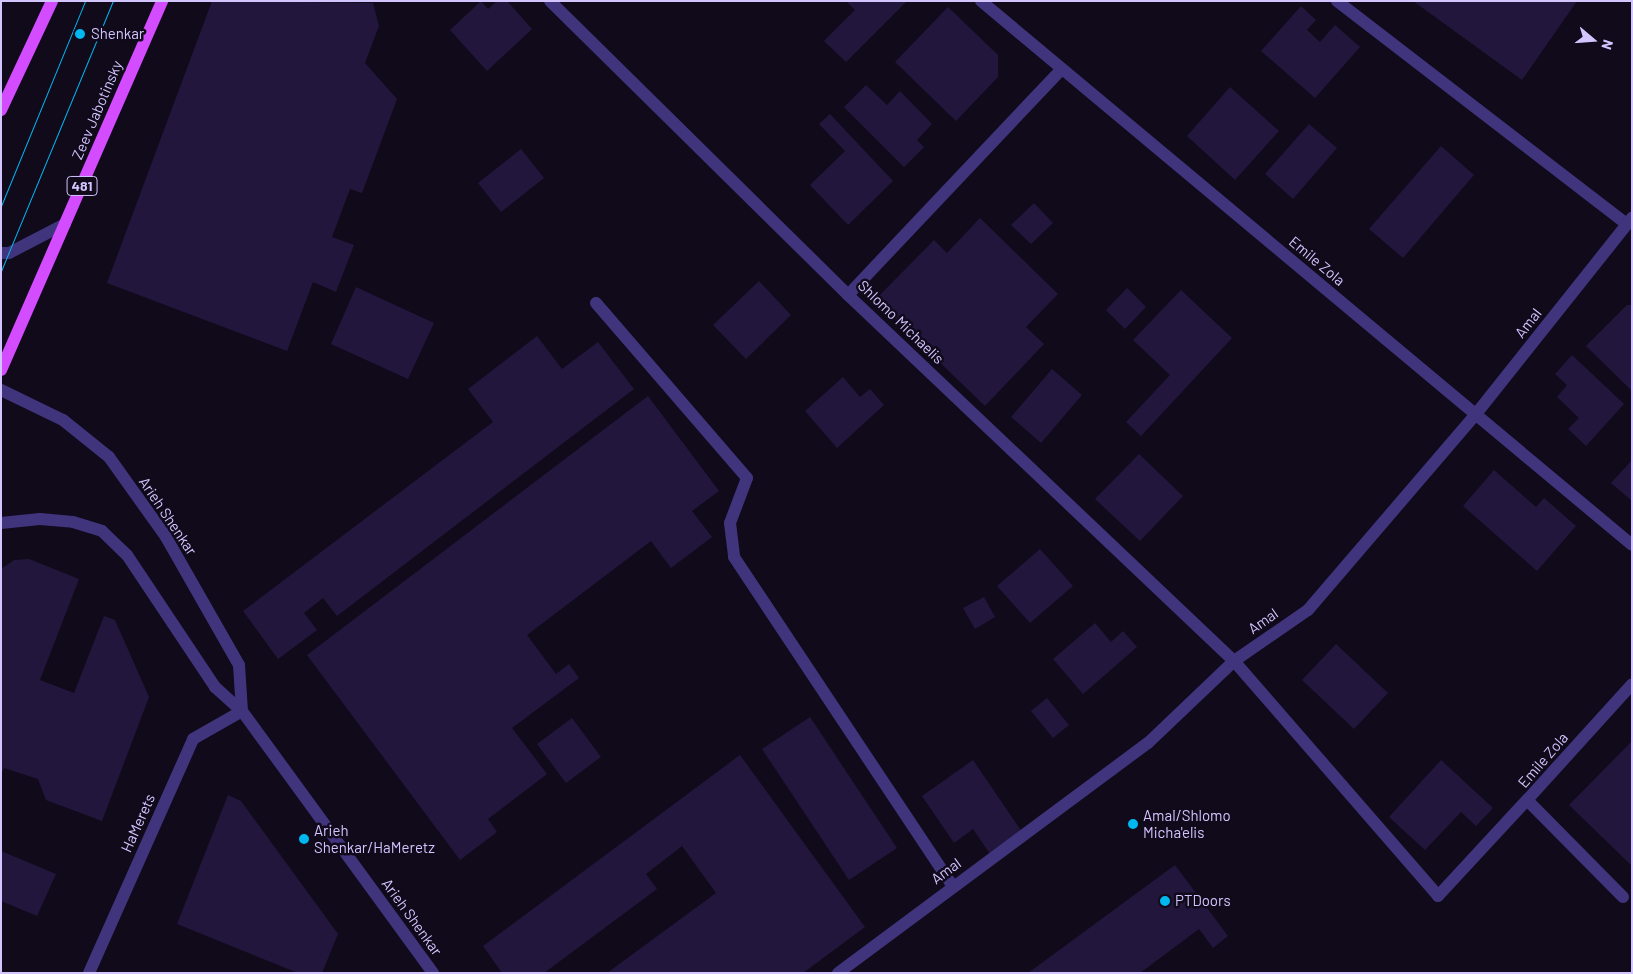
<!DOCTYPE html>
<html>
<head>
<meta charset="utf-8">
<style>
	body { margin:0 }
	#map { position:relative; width:1633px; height:974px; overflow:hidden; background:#100a1b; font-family:Barlow,sans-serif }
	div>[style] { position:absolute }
	.building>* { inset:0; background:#23163d }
	.service>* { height:12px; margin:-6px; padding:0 6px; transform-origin:6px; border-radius:6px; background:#40347c }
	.minor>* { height:12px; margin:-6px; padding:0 6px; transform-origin:6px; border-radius:6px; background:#40347c }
	.tertiary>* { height:12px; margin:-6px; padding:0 6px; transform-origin:6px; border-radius:6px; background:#40347c }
	.primary>* { height:12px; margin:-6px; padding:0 6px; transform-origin:6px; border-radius:6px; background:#d44cff }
	.tram>* { height:1px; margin:-0.5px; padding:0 0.5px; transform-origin:0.5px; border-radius:0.5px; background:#00b7f0 }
	.dots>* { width:14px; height:14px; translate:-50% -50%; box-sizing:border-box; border:2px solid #100a1b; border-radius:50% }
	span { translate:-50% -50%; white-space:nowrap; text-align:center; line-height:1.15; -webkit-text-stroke:5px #100a1b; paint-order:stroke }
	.shield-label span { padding:1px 4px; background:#100a1b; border:1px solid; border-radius:4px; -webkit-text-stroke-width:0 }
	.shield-label { font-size:14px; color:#d3c5ff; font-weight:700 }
	.poi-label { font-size:15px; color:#d3c5ff }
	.left { translate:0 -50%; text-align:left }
	.street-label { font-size:15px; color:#d3c5ff }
	.frame { position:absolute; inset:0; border:2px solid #d3c5ff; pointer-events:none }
	.north { position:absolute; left:1568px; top:15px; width:50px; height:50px; -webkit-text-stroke:4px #100a1b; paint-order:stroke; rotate:108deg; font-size:14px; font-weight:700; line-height:20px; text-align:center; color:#d3c5ff }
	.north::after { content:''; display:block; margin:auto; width:18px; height:22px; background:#d3c5ff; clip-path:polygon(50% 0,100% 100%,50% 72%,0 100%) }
</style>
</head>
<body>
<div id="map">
	<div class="building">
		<div style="clip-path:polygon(212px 1px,373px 3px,379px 26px,365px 63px,397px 99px,362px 193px,350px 189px,332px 237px,354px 245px,336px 292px,313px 282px,287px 351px,107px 283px)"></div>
		<div style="clip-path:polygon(481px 1px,488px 9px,497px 1px,507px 1px,532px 29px,487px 71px,450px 30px)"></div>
		<div style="clip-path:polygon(846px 1px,907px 1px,846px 62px,824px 41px,855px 10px)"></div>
		<div style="clip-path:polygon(1413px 1px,1577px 1px,1522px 80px)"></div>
		<div style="clip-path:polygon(1301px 6px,1316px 20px,1307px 30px,1320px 42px,1335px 25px,1360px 47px,1315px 98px,1261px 51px)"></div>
		<div style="clip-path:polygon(948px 7px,998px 55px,998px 77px,956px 121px,895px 62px)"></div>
		<div style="clip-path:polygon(866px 85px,887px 105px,900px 91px,932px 124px,917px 140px,924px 147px,904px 167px,844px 107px)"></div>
		<div style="clip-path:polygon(1230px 87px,1279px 131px,1235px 180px,1187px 136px)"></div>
		<div style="clip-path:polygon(830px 114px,893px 181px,848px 225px,810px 185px,845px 151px,819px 124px)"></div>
		<div style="clip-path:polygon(1309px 124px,1337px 148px,1293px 199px,1265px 174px)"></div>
		<div style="clip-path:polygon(1441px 146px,1474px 175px,1403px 258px,1369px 229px)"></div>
		<div style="clip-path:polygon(521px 149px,544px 178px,501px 212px,478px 183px)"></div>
		<div style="clip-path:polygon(1034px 203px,1053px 223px,1031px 244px,1011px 225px)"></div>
		<div style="clip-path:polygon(980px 218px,1058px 294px,1026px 327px,1044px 344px,985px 406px,875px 300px,934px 240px,947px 253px)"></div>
		<div style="clip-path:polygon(759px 281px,791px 315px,746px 359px,713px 325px)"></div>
		<div style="clip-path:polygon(356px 287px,434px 323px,408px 379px,331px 344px)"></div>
		<div style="clip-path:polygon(1127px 288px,1146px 307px,1125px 329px,1106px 310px)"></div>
		<div style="clip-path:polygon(1181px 290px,1232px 338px,1141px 436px,1126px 422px,1170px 375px,1133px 340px)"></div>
		<div style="clip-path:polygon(1627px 305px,1632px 305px,1632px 391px,1586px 346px)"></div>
		<div style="clip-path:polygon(537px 336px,562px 369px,598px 342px,634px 389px,337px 616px,323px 598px,304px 613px,317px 630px,278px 659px,243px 611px,493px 422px,468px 389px)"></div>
		<div style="clip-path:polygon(1572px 355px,1624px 404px,1586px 446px,1568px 429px,1579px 418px,1557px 397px,1567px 385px,1555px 374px)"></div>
		<div style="clip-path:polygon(1052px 369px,1082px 395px,1041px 443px,1011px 417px)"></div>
		<div style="clip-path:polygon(843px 377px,860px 397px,870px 389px,884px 405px,837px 448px,805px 411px)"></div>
		<div style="clip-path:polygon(648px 396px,719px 491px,692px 511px,712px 537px,671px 568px,651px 541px,527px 635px,556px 674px,569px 664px,579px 678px,512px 728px,547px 774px,488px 819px,497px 832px,460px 860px,307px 655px)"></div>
		<div style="clip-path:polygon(1139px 454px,1183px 496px,1140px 541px,1095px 499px)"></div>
		<div style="clip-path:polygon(1632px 460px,1632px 501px,1611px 483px)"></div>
		<div style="clip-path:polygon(1494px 470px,1536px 507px,1544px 498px,1576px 526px,1537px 571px,1463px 506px)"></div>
		<div style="clip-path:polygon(1040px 549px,1073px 586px,1030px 623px,997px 586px)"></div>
		<div style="clip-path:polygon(29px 559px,79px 579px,40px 680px,74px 693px,104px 616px,115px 620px,149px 697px,102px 821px,46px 800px,38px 779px,4px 768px,1px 774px,1px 569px,14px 560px)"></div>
		<div style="clip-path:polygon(984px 597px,995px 617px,975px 629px,963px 608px)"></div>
		<div style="clip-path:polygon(1095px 623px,1111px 642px,1123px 631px,1137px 647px,1083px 694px,1053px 659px)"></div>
		<div style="clip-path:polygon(1336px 644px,1388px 693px,1354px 729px,1302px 680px)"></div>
		<div style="clip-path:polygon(1047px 698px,1069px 725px,1053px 738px,1031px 711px)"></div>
		<div style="clip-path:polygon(810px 717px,897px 848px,849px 880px,762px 749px)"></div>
		<div style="clip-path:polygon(572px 718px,601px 757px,566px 783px,537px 744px)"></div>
		<div style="clip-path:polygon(1632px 741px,1632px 866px,1569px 805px)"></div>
		<div style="clip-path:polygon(740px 755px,865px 927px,803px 973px,607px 973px,716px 893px,682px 846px,646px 874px,657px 889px,544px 973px,502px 973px,483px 946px)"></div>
		<div style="clip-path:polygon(973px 760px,1022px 832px,990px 854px,973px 829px,954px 843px,922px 796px)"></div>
		<div style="clip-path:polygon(1441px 760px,1493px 808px,1476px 826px,1461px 812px,1425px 850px,1389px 817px)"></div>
		<div style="clip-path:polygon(228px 795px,241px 801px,338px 934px,322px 973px,298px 973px,177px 924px)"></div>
		<div style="clip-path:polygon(1px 851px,56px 874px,37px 916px,1px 901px)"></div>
		<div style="clip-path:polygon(1175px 865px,1228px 936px,1213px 948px,1199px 929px,1140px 973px,1028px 973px)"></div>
	</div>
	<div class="service">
		<div style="left:1337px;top:1px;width:366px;rotate:37.6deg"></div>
		<div style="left:848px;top:295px;width:311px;rotate:-46.6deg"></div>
		<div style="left:596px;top:303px;width:231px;rotate:49.2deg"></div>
		<div style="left:747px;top:478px;width:48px;rotate:110.7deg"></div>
		<div style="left:730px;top:523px;width:34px;rotate:83deg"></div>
		<div style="left:734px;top:557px;width:394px;rotate:56.4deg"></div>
	</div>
	<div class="minor">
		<div style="left:550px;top:1px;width:419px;rotate:44.6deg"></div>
		<div style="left:848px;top:295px;width:532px;rotate:43.48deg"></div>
		<div style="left:1234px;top:661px;width:311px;rotate:49deg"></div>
		<div style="left:1438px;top:896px;width:131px;rotate:-47.2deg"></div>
		<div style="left:981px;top:1px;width:848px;rotate:39.88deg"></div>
		<div style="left:1623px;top:897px;width:136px;rotate:-134.7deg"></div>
		<div style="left:1527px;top:800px;width:156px;rotate:-47.8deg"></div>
		<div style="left:89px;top:973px;width:256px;rotate:-66deg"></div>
		<div style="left:193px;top:739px;width:56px;rotate:-29.7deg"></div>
		<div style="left:838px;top:973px;width:386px;rotate:-36.6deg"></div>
		<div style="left:1148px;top:743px;width:119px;rotate:-43.6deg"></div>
		<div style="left:1234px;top:661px;width:90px;rotate:-34.6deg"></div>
		<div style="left:1308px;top:610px;width:258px;rotate:-49.4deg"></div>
		<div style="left:1476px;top:414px;width:251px;rotate:-51.5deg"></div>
	</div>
	<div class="tertiary">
		<div style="left:1px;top:253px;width:8px"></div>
		<div style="left:9px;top:253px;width:63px;rotate:-27.4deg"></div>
		<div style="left:1px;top:390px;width:69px;rotate:25.8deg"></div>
		<div style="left:63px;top:420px;width:59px;rotate:38.8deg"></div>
		<div style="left:109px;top:457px;width:98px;rotate:54.5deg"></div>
		<div style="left:166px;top:537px;width:147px;rotate:60.3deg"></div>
		<div style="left:239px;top:665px;width:46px;rotate:86.3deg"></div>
		<div style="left:1px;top:523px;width:39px;rotate:-6deg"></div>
		<div style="left:40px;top:519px;width:33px;rotate:5deg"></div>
		<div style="left:73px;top:522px;width:30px;rotate:17deg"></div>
		<div style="left:102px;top:531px;width:35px;rotate:44deg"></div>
		<div style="left:127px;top:555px;width:159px;rotate:56.3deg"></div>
		<div style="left:215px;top:687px;width:36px;rotate:42deg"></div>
		<div style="left:242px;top:711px;width:324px;rotate:53.9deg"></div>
	</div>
	<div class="primary">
		<div style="left:1px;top:110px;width:120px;rotate:-64.9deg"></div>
		<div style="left:1px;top:370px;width:403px;rotate:-66.4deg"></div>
	</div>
	<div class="tram">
		<div style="left:1px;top:206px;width:222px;rotate:-67.7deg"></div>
		<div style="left:1px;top:271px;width:292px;rotate:-67.5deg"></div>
	</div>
	<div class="dots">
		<div style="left:80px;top:34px;background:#00b7f0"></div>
		<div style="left:1133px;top:824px;background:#00b7f0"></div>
		<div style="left:304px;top:839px;background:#00b7f0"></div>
		<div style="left:1165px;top:901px;background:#00b7f0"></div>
	</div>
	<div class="shield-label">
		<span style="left:82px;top:186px">481</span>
	</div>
	<div class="poi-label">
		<span class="left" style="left:91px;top:34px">Shenkar</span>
		<span class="left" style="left:1143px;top:824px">Amal/Shlomo<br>Micha'elis</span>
		<span class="left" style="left:314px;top:839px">Arieh<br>Shenkar/HaMeretz</span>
		<span class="left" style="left:1175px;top:901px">PTDoors</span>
	</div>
	<div class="street-label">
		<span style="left:97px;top:110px;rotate:-67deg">Zeev Jabotinsky</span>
		<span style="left:1317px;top:261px;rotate:40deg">Emile Zola</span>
		<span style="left:901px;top:322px;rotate:44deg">Shlomo Michaelis</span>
		<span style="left:1528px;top:323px;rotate:-52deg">Amal</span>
		<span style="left:168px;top:516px;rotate:56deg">Arieh Shenkar</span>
		<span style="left:1263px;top:621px;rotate:-35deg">Amal</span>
		<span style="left:1543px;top:760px;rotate:-49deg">Emile Zola</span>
		<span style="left:138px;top:823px;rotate:-66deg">HaMerets</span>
		<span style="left:946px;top:871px;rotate:-36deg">Amal</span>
		<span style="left:412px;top:917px;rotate:54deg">Arieh Shenkar</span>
	</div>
	<div class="frame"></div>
	<div class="north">N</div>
</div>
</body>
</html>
